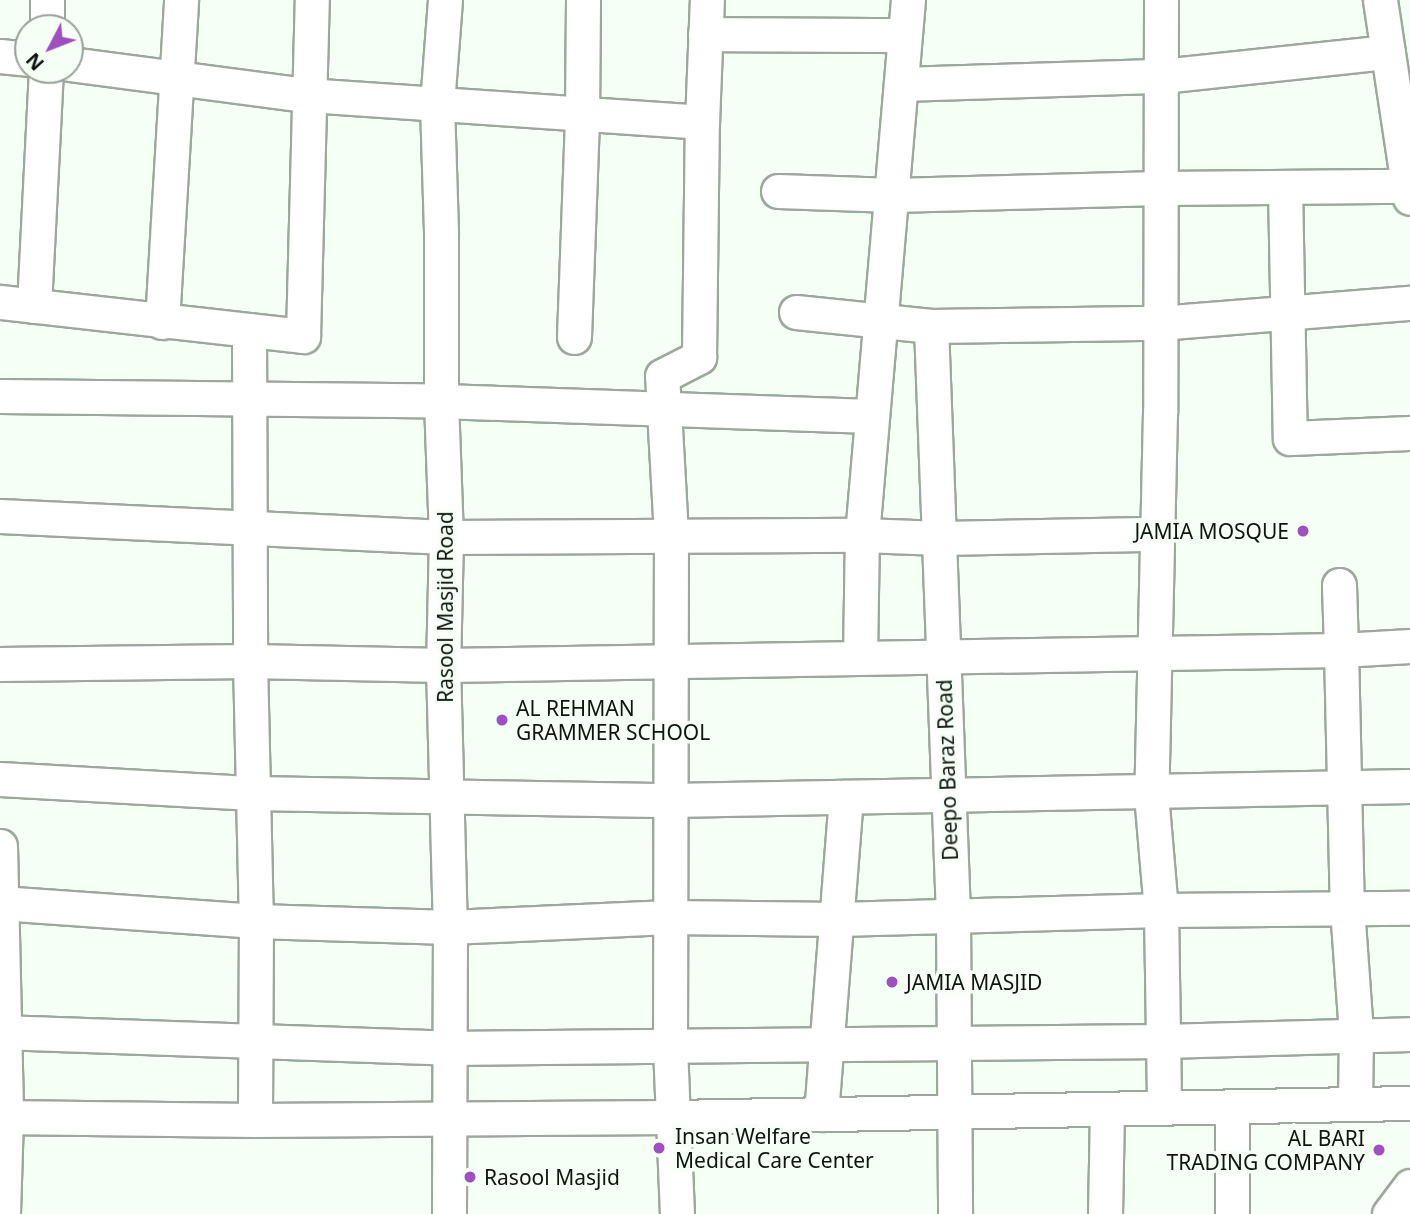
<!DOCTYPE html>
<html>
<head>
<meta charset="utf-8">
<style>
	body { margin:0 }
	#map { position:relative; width:1410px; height:1214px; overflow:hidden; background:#f5fff5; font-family:"Noto Sans",sans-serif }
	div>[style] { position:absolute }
	.roads { filter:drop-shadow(2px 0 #9da89c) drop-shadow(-2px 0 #9da89c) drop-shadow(0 2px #9da89c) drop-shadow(0 -2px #9da89c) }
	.minor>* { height:33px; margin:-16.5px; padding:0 16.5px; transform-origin:16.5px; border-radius:16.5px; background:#fff }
	.dots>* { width:19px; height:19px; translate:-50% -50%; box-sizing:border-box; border:4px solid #f5fff5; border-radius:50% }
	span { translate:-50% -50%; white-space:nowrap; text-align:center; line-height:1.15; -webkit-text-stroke:7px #f5fff5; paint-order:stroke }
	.poi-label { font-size:21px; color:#101410 }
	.right { translate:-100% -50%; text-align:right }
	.left { translate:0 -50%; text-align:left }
	.street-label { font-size:21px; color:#101410 }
	.north { position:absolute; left:14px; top:14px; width:70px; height:70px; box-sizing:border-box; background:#f5fff5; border:2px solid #99a199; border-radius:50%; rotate:228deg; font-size:19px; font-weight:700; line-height:28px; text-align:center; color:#101410 }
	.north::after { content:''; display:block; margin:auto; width:24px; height:32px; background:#9e4fc0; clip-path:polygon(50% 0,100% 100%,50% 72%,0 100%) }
</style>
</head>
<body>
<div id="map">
	<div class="roads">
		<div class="minor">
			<div style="left:445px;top:0;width:104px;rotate:94.4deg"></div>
			<div style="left:437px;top:104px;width:130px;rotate:88.2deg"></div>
			<div style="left:441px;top:234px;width:167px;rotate:90deg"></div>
			<div style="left:441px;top:401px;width:136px;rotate:87.9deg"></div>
			<div style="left:446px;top:537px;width:128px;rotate:91.3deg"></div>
			<div style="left:443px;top:665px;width:262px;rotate:88.5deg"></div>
			<div style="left:450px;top:927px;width:287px;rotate:90.2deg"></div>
			<div style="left:1161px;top:0;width:412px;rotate:90.1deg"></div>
			<div style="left:1160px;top:412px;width:382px;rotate:91.3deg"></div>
			<div style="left:1151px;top:794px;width:116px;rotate:85.1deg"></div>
			<div style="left:1161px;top:910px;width:198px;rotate:89.1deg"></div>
			<div style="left:1380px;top:0;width:200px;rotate:81.4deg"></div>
			<div style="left:47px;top:28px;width:28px;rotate:-90deg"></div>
			<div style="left:705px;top:34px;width:199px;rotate:0.3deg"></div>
			<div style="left:0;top:56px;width:28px;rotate:6deg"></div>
			<div style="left:70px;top:64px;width:239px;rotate:7.5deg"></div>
			<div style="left:307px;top:95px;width:396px;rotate:3.9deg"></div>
			<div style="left:901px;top:84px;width:261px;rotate:-1.8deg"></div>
			<div style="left:1162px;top:76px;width:227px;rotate:-6.1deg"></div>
			<div style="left:1285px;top:187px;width:251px;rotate:88.9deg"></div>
			<div style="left:1290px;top:438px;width:120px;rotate:-2.4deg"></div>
			<div style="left:778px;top:191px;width:115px;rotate:2deg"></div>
			<div style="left:893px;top:195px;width:267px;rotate:-1.5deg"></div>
			<div style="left:1160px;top:188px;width:248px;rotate:-0.5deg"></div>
			<div style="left:0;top:302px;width:305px;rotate:6.4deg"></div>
			<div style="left:303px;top:336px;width:336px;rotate:-88.5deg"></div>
			<div style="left:34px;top:306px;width:236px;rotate:-87.1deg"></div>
			<div style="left:796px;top:312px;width:136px;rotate:5.9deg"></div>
			<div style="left:931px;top:326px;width:228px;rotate:-0.8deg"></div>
			<div style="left:1159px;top:323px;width:252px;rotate:-4.6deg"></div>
			<div style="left:162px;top:322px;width:323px;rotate:-86.6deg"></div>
			<div style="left:931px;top:326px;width:590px;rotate:87.86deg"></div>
			<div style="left:953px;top:916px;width:298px;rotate:89.6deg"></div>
			<div style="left:249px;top:330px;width:331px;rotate:89.8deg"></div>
			<div style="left:250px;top:661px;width:260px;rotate:88.7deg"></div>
			<div style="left:256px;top:921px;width:199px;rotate:90.3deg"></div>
			<div style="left:574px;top:337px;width:221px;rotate:-87.9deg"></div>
			<div style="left:582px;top:116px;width:116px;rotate:-89.5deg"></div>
			<div style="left:0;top:396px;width:441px;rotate:0.6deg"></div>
			<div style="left:441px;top:401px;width:430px;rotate:2deg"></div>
			<div style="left:0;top:516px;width:446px;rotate:2.7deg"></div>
			<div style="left:446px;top:537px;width:416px;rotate:-0.3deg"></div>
			<div style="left:862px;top:535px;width:79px;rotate:2.2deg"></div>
			<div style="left:941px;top:538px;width:216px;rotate:-1.1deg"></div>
			<div style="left:1339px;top:585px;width:65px;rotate:88.2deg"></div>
			<div style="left:1341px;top:650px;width:69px;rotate:-3.3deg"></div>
			<div style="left:860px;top:658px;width:123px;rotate:-89.1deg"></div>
			<div style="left:862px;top:535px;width:537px;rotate:-85.09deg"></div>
			<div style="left:0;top:664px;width:250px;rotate:-0.7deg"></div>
			<div style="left:250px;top:661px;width:193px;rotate:1.2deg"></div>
			<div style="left:443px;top:665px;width:898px;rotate:-0.96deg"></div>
			<div style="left:1341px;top:650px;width:258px;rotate:88.7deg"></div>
			<div style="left:1347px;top:908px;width:125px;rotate:85.9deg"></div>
			<div style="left:1356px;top:1033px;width:71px;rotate:90.8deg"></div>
			<div style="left:0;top:779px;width:253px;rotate:3.2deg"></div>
			<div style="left:253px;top:793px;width:418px;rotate:1deg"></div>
			<div style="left:671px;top:800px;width:739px;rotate:-1.09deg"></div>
			<div style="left:0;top:846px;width:271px;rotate:88.7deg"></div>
			<div style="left:6px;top:1117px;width:97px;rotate:91.8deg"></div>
			<div style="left:0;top:903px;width:257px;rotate:4deg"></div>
			<div style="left:256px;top:921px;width:194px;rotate:1.8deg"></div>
			<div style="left:450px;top:927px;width:219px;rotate:-2.6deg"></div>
			<div style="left:669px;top:917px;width:169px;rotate:0.7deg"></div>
			<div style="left:838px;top:919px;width:323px;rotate:-1.6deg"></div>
			<div style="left:1161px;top:910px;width:249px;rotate:-0.5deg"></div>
			<div style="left:0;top:1032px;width:450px;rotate:2deg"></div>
			<div style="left:450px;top:1048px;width:714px;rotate:-0.56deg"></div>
			<div style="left:1164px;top:1041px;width:246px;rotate:-1.6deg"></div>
			<div style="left:1232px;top:1107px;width:107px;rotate:90deg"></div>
			<div style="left:821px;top:1114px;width:318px;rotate:-85.5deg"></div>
			<div style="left:0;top:1117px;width:255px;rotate:0.7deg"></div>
			<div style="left:255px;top:1120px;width:418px;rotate:-0.4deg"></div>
			<div style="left:673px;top:1117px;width:737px;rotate:-1.09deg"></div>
			<div style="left:677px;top:1214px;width:168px;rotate:-92.4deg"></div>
			<div style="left:670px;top:1046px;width:511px;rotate:-89.89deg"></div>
			<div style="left:671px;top:535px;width:159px;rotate:-93.2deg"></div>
			<div style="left:662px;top:376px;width:42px;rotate:-27.2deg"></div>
			<div style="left:699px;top:357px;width:235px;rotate:-89.3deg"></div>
			<div style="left:702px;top:122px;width:122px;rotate:-87.7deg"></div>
			<div style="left:1105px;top:1214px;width:105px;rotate:-88.9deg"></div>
			<div style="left:1389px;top:1214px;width:35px;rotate:-53deg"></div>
		</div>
	</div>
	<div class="dots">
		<div style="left:1303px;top:531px;background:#9e4fc0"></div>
		<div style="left:502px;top:720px;background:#9e4fc0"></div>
		<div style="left:892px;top:982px;background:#9e4fc0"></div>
		<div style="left:659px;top:1148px;background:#9e4fc0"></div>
		<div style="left:1379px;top:1150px;background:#9e4fc0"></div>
		<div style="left:470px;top:1177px;background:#9e4fc0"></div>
	</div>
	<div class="poi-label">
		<span class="right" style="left:1289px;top:531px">JAMIA MOSQUE</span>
		<span class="left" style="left:516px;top:720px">AL REHMAN<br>GRAMMER SCHOOL</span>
		<span class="left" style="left:906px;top:982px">JAMIA MASJID</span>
		<span class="left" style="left:675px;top:1148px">Insan Welfare<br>Medical Care Center</span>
		<span class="right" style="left:1365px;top:1150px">AL BARI<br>TRADING COMPANY</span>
		<span class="left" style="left:484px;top:1177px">Rasool Masjid</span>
	</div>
	<div class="street-label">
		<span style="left:445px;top:607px;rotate:-90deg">Rasool Masjid Road</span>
		<span style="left:947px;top:770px;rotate:-92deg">Deepo Baraz Road</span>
	</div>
	<div class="north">N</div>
</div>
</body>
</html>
